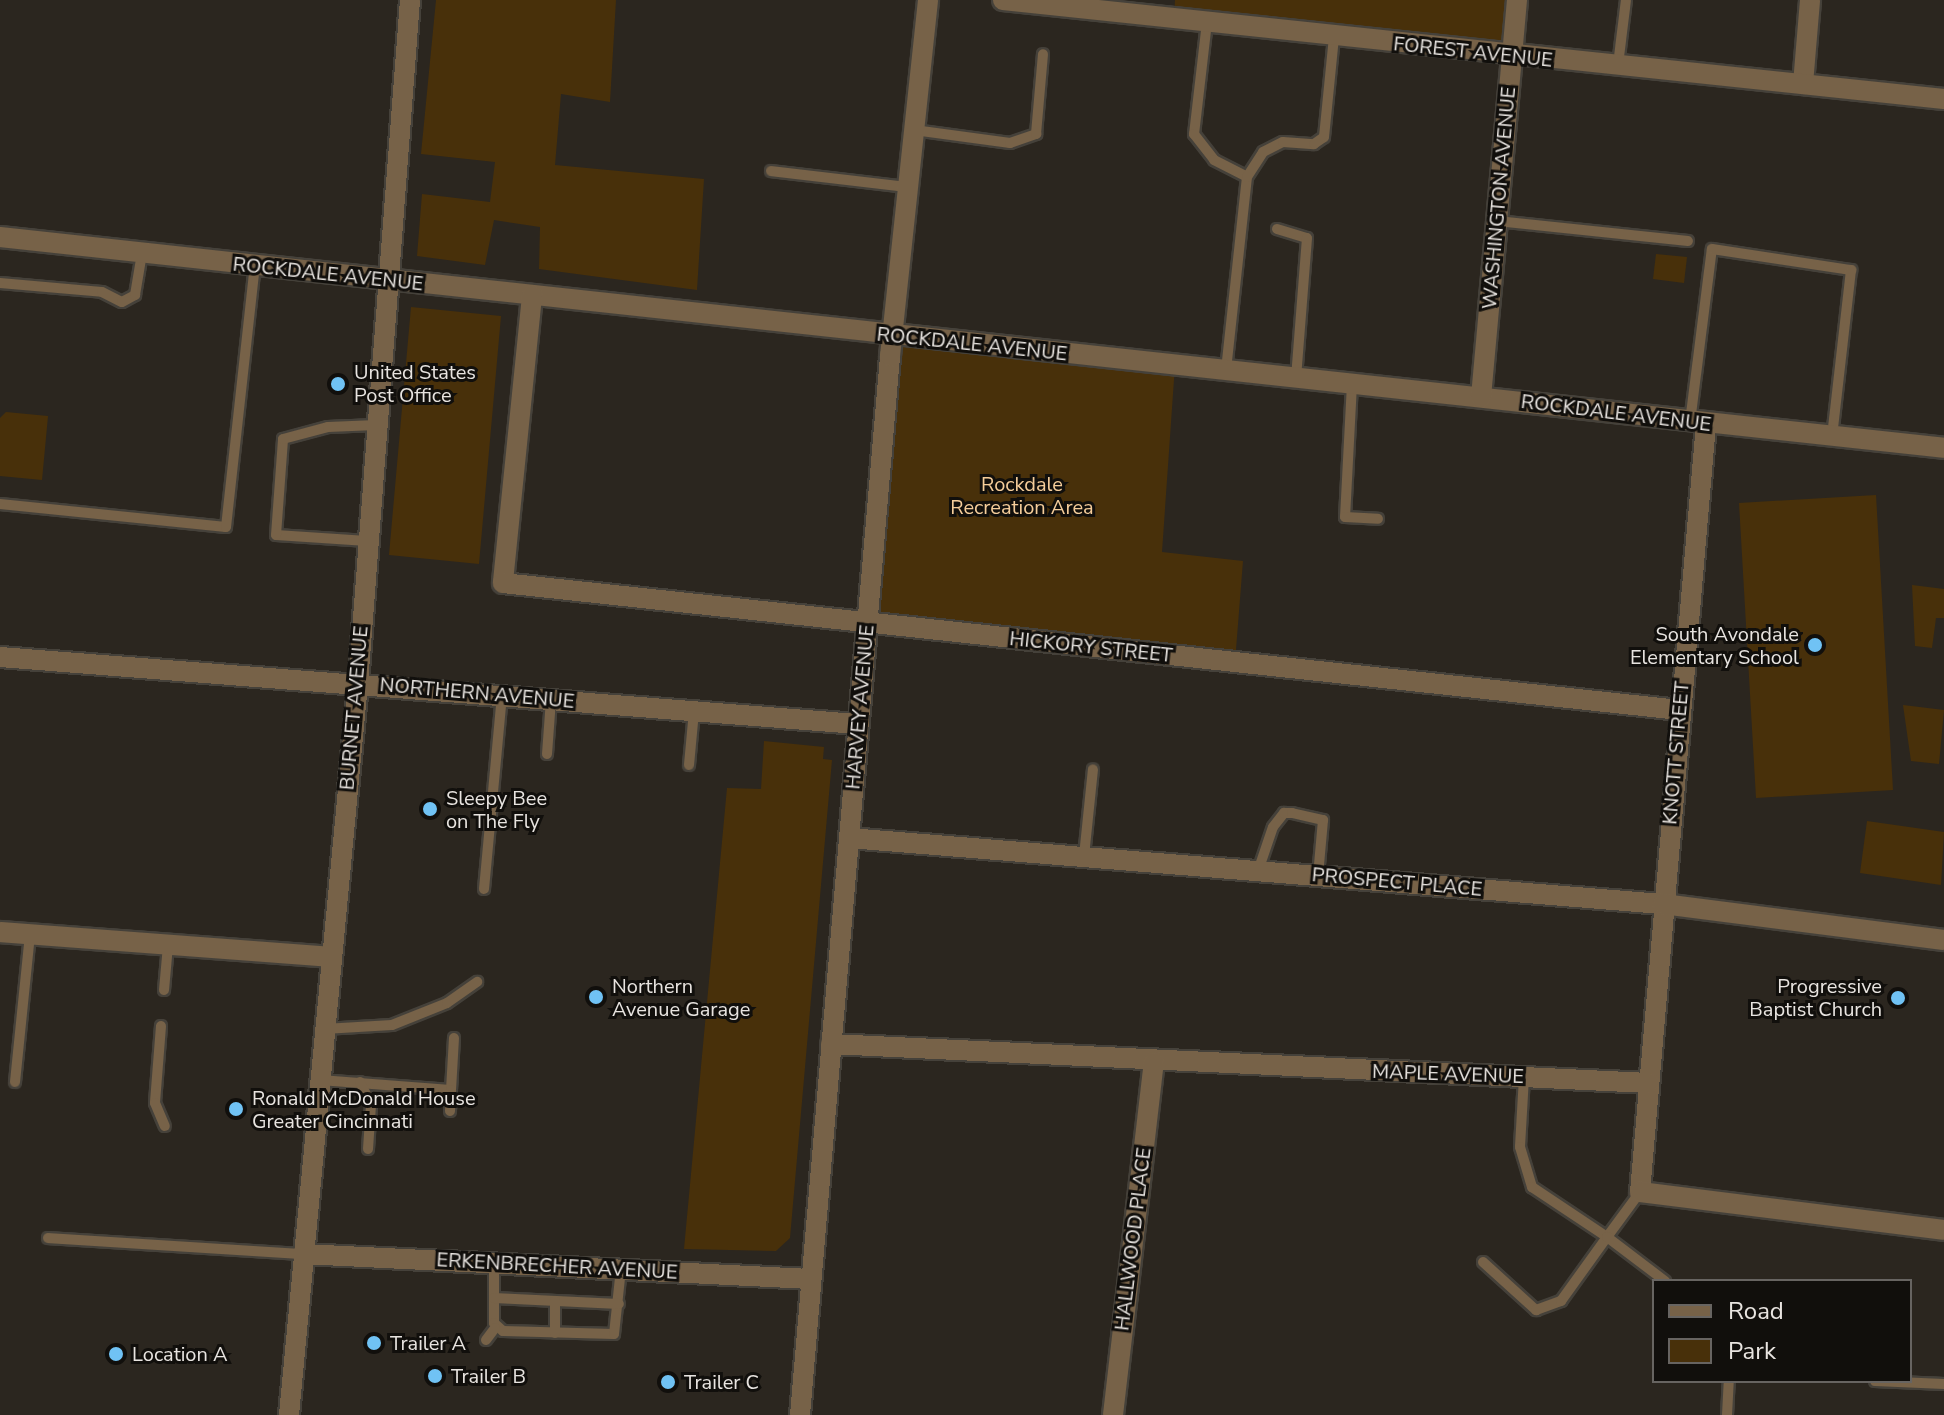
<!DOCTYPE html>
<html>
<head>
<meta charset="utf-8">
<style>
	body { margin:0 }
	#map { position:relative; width:1944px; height:1415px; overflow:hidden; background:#2b261f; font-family:"Nunito Sans",sans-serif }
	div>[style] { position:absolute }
	.green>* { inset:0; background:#48300a }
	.roads { filter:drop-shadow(2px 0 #45413a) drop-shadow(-2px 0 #45413a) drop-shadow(0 2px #45413a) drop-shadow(0 -2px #45413a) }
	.service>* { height:10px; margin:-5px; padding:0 5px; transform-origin:5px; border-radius:5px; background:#776248 }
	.minor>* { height:20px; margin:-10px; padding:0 10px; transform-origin:10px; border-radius:10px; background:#776248 }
	.tertiary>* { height:20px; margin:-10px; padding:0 10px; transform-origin:10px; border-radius:10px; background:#776248 }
	.dots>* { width:22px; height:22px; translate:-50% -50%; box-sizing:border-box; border:4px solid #110f0c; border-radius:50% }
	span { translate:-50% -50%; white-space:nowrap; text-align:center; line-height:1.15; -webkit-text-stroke:6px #110f0c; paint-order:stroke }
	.street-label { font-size:20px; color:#e8e4e0 }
	.poi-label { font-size:20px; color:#e8e4e0 }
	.left { translate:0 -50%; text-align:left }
	.right { translate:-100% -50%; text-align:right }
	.park-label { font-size:20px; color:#f5cd9a }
	.legend { position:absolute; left:1652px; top:1279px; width:260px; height:104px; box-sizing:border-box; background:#110f0c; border:2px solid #676461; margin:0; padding:10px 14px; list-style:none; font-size:24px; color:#e8e4e0 }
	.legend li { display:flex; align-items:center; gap:16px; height:40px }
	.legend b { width:40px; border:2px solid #676461 }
</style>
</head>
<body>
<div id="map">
	<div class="green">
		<div style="clip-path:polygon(436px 0,616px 0,610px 102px,561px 94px,555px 165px,704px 179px,697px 290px,539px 269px,540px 227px,494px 220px,485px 265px,417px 256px,422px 194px,490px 202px,495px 162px,421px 154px)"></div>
		<div style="clip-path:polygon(1175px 0,1517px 0,1512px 56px,1174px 19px)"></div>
		<div style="clip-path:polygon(1656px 254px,1687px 257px,1684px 283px,1653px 279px)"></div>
		<div style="clip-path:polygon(411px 307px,501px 316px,479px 564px,389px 555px)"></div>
		<div style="clip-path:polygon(892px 336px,1175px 365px,1162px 552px,1243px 561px,1235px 662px,867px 622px)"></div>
		<div style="clip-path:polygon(6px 412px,48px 416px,42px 480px,0 476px,0 418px)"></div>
		<div style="clip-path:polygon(1876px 495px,1893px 790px,1756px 798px,1739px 503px)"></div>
		<div style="clip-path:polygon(1912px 585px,1944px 589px,1944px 618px,1936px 618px,1932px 648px,1915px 646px)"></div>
		<div style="clip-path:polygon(1903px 705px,1944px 710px,1939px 764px,1911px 761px)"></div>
		<div style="clip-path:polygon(764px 741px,824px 747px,823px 759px,832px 760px,790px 1238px,776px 1251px,684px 1249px,727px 788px,761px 789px)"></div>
		<div style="clip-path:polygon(1867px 821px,1944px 832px,1941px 885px,1860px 873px)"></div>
	</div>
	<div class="roads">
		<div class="service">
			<div style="left:1207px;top:22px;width:113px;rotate:96.6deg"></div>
			<div style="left:1194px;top:134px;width:33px;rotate:52deg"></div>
			<div style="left:1214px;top:160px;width:37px;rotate:27deg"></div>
			<div style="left:1618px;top:65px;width:65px;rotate:-83deg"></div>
			<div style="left:914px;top:130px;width:97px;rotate:7.7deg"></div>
			<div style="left:1010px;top:143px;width:28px;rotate:-19deg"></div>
			<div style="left:1036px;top:134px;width:80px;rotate:-85deg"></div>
			<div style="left:771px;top:171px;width:138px;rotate:6.7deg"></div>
			<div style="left:1497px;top:221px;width:192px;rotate:6deg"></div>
			<div style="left:1277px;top:229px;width:31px;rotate:17deg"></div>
			<div style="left:1307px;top:238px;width:140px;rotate:94.5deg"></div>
			<div style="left:0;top:283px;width:102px;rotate:5deg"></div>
			<div style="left:102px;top:292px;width:22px;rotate:27deg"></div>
			<div style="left:122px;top:302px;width:15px;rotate:-28deg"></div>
			<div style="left:135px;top:295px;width:43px;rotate:-80.5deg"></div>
			<div style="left:1226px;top:370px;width:194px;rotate:-83.8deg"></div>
			<div style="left:1247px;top:177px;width:30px;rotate:-57deg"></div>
			<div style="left:1263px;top:152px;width:22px;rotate:-27deg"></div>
			<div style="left:1283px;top:142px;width:31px;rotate:4deg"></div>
			<div style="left:1314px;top:144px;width:12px;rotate:-35deg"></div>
			<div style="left:1324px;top:137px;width:101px;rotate:-84.3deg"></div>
			<div style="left:1352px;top:384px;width:133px;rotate:93deg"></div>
			<div style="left:1345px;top:517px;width:33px;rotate:3deg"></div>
			<div style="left:1690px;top:422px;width:174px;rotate:-82.8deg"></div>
			<div style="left:1712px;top:249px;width:141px;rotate:8.6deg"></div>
			<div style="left:1851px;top:270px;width:167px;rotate:96.5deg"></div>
			<div style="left:0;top:504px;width:227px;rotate:5.8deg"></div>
			<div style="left:226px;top:527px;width:263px;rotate:-83.7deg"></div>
			<div style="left:367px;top:541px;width:91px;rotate:-176.2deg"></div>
			<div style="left:276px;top:535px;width:96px;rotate:-85.8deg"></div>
			<div style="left:283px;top:439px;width:47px;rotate:-14.9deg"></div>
			<div style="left:328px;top:427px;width:48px;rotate:-2.4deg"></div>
			<div style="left:547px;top:754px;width:55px;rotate:-85.8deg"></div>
			<div style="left:689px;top:765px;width:54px;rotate:-84.7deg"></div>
			<div style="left:1084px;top:856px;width:87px;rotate:-84.1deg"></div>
			<div style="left:1258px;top:871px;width:46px;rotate:-71.2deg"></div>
			<div style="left:1273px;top:827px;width:18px;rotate:-52deg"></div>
			<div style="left:1284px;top:813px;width:8px"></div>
			<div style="left:1292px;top:813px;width:32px;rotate:13deg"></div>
			<div style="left:1323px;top:820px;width:56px;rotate:95.1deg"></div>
			<div style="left:484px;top:889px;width:195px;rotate:-84.7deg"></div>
			<div style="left:164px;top:990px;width:45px;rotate:-84.9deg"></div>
			<div style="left:161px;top:1026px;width:77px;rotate:94.5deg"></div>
			<div style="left:155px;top:1103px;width:25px;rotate:67deg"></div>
			<div style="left:324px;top:1029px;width:68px;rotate:-3.4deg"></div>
			<div style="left:392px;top:1025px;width:59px;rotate:-21.8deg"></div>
			<div style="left:447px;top:1003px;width:37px;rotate:-35deg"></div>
			<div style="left:1524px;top:1077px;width:70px;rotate:93.3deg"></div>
			<div style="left:1520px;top:1147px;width:42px;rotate:73.3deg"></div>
			<div style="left:1532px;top:1187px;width:90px;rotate:33.7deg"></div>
			<div style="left:1607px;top:1237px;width:56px;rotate:-53.7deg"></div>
			<div style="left:320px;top:1080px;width:131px;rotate:4.4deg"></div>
			<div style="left:451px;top:1090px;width:52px;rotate:-86.7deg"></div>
			<div style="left:15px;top:1082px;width:149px;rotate:-84.2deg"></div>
			<div style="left:360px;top:1082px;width:25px;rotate:64deg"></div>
			<div style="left:371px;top:1105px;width:44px;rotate:93.9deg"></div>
			<div style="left:450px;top:1111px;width:21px;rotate:-87deg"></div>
			<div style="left:48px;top:1238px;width:256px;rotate:3.6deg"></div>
			<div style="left:1483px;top:1262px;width:72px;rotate:42.2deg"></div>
			<div style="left:1536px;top:1310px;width:27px;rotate:-20deg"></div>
			<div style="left:1561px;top:1301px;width:79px;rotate:-54.3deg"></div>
			<div style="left:1607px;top:1237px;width:73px;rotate:37.2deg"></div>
			<div style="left:494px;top:1263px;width:60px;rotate:90deg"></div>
			<div style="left:494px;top:1323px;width:12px;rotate:42deg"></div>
			<div style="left:503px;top:1331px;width:111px;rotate:1.5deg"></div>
			<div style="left:614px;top:1334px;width:65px;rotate:-83.9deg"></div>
			<div style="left:494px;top:1298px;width:125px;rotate:2.7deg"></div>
			<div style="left:555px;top:1301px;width:32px;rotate:90deg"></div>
			<div style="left:486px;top:1340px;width:15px;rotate:-53deg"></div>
			<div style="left:1875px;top:1381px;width:69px;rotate:2.5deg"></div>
			<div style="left:1727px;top:1415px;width:34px;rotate:-87deg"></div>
		</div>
		<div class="minor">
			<div style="left:1803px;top:84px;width:84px;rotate:-85.2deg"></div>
			<div style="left:0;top:237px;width:1955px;rotate:6.19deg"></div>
			<div style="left:532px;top:296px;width:288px;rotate:95.8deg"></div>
			<div style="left:503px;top:583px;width:1183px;rotate:6.16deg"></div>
			<div style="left:1481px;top:397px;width:342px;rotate:-84.8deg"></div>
			<div style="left:1706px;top:424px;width:771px;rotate:94.91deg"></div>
			<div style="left:1640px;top:1192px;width:306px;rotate:7.1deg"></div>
			<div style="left:0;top:657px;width:861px;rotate:4.47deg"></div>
			<div style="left:849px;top:838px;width:817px;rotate:4.64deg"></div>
			<div style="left:1663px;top:904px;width:283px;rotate:7.3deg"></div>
			<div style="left:831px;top:1044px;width:819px;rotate:2.73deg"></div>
			<div style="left:303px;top:1254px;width:509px;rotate:2.82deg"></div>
			<div style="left:800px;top:1415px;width:1063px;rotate:-85.14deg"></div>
			<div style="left:890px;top:356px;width:358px;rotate:-83.9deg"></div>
			<div style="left:1113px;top:1415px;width:355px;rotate:-83.4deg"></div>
		</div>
		<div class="tertiary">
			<div style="left:1003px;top:0;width:946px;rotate:6.01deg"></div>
			<div style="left:1512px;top:56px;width:56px;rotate:-84.9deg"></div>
			<div style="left:0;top:932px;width:330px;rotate:4.3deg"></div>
			<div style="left:289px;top:1415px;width:734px;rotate:-84.61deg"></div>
			<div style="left:358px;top:684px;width:686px;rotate:-85.65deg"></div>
		</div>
	</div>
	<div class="dots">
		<div style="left:338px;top:384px;background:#70c2f4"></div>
		<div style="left:1815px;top:645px;background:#70c2f4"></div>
		<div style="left:430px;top:809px;background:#70c2f4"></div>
		<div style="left:596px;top:997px;background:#70c2f4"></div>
		<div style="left:1898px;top:998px;background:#70c2f4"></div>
		<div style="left:236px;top:1109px;background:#70c2f4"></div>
		<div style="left:374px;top:1343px;background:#70c2f4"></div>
		<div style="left:116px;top:1354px;background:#70c2f4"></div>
		<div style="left:435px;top:1376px;background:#70c2f4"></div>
		<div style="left:668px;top:1382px;background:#70c2f4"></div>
	</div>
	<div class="street-label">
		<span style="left:1473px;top:52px;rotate:6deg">FOREST AVENUE</span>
		<span style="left:1499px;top:198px;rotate:-85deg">WASHINGTON AVENUE</span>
		<span style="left:328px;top:274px;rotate:6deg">ROCKDALE AVENUE</span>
		<span style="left:972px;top:344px;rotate:6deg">ROCKDALE AVENUE</span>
		<span style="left:1616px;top:413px;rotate:7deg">ROCKDALE AVENUE</span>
		<span style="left:1091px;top:647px;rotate:6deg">HICKORY STREET</span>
		<span style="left:477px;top:693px;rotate:5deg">NORTHERN AVENUE</span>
		<span style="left:860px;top:707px;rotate:-85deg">HARVEY AVENUE</span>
		<span style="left:354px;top:708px;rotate:-85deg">BURNET AVENUE</span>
		<span style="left:1676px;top:753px;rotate:-85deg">KNOTT STREET</span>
		<span style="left:1397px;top:882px;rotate:5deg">PROSPECT PLACE</span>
		<span style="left:1448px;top:1074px;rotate:2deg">MAPLE AVENUE</span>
		<span style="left:1133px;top:1239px;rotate:-83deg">HALLWOOD PLACE</span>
		<span style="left:557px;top:1266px;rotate:3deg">ERKENBRECHER AVENUE</span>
	</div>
	<div class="poi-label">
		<span class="left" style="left:354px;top:384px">United States<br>Post Office</span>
		<span class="right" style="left:1799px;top:646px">South Avondale<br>Elementary School</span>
		<span class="left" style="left:446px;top:810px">Sleepy Bee<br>on The Fly</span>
		<span class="left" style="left:612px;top:998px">Northern<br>Avenue Garage</span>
		<span class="right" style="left:1882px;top:998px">Progressive<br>Baptist Church</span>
		<span class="left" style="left:252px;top:1110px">Ronald McDonald House<br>Greater Cincinnati</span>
		<span class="left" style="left:390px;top:1343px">Trailer A</span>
		<span class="left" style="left:132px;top:1354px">Location A</span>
		<span class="left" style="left:451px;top:1376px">Trailer B</span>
		<span class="left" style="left:684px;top:1382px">Trailer C</span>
	</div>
	<div class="park-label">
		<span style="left:1022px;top:496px">Rockdale<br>Recreation Area</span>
	</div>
	<ul class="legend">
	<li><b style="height:10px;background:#776248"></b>Road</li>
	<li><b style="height:22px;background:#48300a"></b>Park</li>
	</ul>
</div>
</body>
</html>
